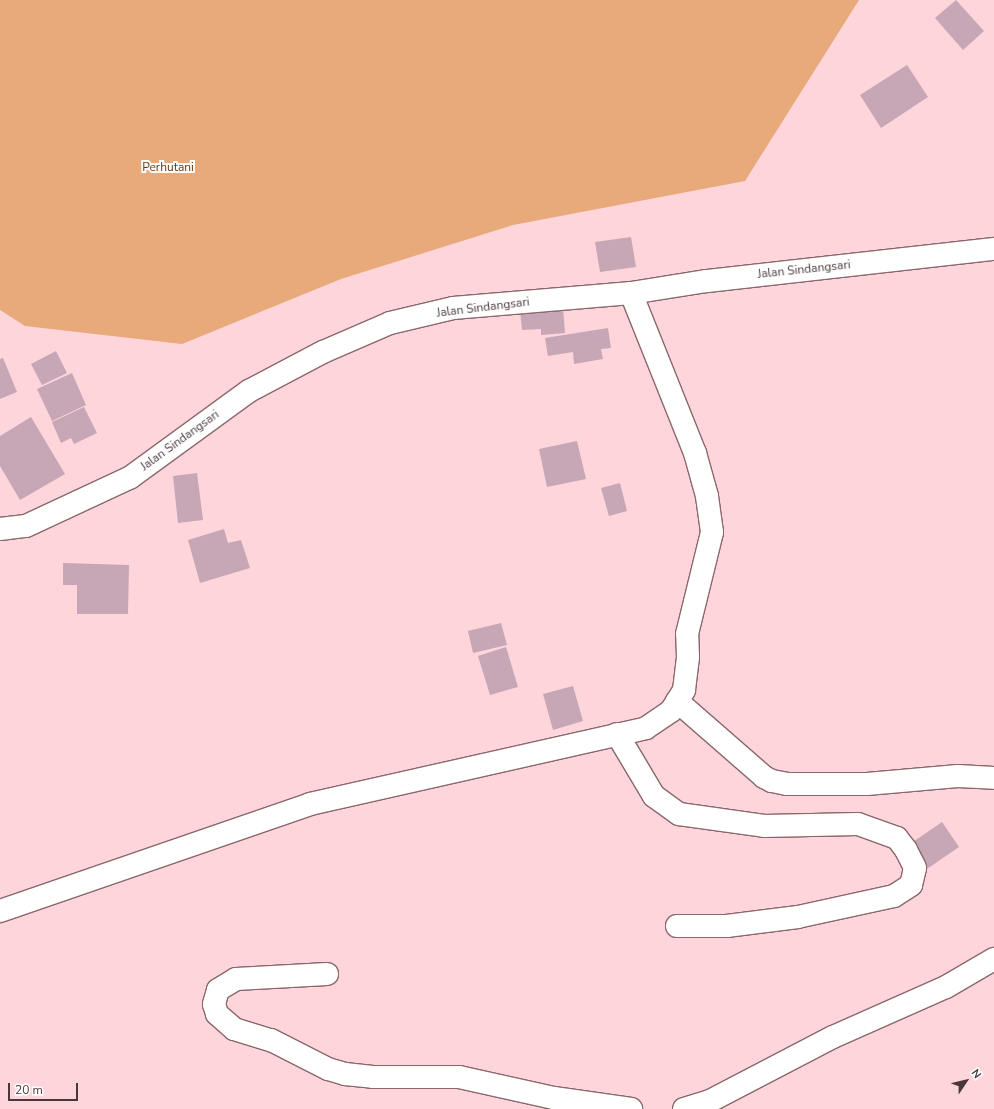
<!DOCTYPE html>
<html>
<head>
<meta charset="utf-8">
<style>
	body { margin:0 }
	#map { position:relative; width:994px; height:1109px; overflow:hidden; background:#fed5da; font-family:"Nunito Sans",sans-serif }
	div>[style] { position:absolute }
	.green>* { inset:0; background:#e8a97b }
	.building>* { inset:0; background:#c7a6b6 }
	.roads { filter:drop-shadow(1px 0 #8a676b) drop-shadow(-1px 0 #8a676b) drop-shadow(0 1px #8a676b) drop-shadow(0 -1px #8a676b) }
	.minor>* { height:22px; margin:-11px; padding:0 11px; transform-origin:11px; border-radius:11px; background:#fff }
	.major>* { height:22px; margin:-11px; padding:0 11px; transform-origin:11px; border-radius:11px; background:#fff }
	span { translate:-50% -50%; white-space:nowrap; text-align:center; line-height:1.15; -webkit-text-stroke:4px #fff; paint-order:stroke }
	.park-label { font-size:12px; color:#67380d }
	.street-label { font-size:12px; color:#48383a }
	.north { position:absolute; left:946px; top:1061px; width:40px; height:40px; -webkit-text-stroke:3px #fff; paint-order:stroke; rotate:55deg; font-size:11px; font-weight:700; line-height:16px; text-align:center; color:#48383a }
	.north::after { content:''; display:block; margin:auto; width:14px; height:18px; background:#48383a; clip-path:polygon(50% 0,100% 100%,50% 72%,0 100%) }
	.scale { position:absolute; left:8px; top:1083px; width:70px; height:18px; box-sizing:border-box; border:2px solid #48383a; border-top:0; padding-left:5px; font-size:12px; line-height:14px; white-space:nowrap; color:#48383a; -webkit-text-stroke:3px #fff; paint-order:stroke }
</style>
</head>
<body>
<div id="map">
	<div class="green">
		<div style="clip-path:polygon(0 0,859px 0,745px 181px,513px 225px,341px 279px,182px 344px,25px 326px,0 310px)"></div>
	</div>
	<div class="building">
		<div style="clip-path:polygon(956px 0,984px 31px,963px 50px,935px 18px)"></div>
		<div style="clip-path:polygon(907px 65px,928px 97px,881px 128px,860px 95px)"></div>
		<div style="clip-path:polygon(631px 237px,636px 267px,600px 272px,595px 242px)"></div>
		<div style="clip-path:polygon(563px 308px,565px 333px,541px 335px,541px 329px,522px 330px,520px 310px)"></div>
		<div style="clip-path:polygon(608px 328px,611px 348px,601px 349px,603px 359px,574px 364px,573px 352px,548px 356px,545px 338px)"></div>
		<div style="clip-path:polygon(56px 351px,67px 373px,42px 385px,31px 364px)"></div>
		<div style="clip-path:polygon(3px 358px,17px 392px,0 399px,0 359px)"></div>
		<div style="clip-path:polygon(72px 373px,86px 405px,52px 421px,37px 389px)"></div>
		<div style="clip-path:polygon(84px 407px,97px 433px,74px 444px,71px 438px,61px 443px,52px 422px)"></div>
		<div style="clip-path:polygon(31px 417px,65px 474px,20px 500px,0 466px,0 436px)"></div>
		<div style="clip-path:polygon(577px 441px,586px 479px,547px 487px,539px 449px)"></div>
		<div style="clip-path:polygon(197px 473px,203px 520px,178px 523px,173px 476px)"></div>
		<div style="clip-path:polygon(620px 483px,627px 511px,609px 516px,601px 488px)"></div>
		<div style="clip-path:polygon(224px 529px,228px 543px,241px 540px,250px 568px,200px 583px,188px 540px)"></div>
		<div style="clip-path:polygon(63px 563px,129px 565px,128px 614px,77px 614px,77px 585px,63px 585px)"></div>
		<div style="clip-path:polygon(501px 623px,507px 645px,473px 653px,468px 631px)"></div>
		<div style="clip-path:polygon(506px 647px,518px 687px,490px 695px,478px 656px)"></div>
		<div style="clip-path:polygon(573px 686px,583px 721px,553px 730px,543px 694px)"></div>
		<div style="clip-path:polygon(942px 822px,959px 847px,924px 871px,907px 846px)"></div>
	</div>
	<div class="roads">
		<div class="minor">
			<div style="left:677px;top:701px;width:116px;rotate:41.1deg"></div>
			<div style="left:764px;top:777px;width:9px;rotate:27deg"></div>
			<div style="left:772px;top:781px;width:15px;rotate:11deg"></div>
			<div style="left:787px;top:784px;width:80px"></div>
			<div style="left:867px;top:784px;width:91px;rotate:-5deg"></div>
			<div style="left:958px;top:776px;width:36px;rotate:3deg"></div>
			<div style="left:617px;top:734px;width:72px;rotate:59.2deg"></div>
			<div style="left:654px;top:796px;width:31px;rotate:36deg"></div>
			<div style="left:679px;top:814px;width:86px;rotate:8deg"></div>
			<div style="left:764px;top:826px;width:94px;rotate:-1.2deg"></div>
			<div style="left:858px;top:824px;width:41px;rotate:19.7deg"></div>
			<div style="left:897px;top:838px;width:15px;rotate:53deg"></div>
			<div style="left:906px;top:850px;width:20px;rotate:63deg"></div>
			<div style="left:915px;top:868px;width:17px;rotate:103deg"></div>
			<div style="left:911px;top:885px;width:20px;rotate:147deg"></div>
			<div style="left:894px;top:896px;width:98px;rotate:167.7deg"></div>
			<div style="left:798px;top:917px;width:72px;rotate:172.8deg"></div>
			<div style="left:727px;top:926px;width:50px;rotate:180deg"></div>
			<div style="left:0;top:911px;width:328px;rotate:-19deg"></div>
			<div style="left:310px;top:804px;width:344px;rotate:-12.7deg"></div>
			<div style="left:646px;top:728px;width:30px;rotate:-34deg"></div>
			<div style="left:671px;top:711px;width:25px;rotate:-58deg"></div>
			<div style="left:684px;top:690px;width:33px;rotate:-83deg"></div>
			<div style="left:688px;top:657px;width:23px;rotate:-92deg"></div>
			<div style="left:687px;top:634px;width:105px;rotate:-76.2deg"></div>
			<div style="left:712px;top:532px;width:36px;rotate:-98deg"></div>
			<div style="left:707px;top:496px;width:45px;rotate:-105.6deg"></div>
			<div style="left:695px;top:453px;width:172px;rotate:-111.8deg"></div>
			<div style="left:327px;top:974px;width:91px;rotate:176.9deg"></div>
			<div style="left:236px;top:979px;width:21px;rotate:149deg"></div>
			<div style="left:218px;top:990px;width:15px;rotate:106deg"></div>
			<div style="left:214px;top:1004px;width:10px;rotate:73deg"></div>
			<div style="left:217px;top:1014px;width:23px;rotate:41deg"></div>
			<div style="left:234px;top:1029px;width:39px;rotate:17deg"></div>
			<div style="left:271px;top:1040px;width:64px;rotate:27deg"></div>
			<div style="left:328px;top:1069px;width:18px;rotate:16deg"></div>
			<div style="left:345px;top:1074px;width:28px;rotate:6deg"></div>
			<div style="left:373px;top:1077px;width:86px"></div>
			<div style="left:459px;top:1077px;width:97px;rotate:12.5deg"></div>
			<div style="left:554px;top:1098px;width:78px;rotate:8.1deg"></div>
			<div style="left:684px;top:1109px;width:27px;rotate:-17deg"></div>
			<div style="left:710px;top:1101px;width:139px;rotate:-27.5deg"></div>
			<div style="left:833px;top:1037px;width:124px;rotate:-23.9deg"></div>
			<div style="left:946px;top:987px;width:56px;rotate:-30.3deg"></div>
		</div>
		<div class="major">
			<div style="left:0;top:529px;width:26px;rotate:-7deg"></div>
			<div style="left:26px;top:526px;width:116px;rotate:-25deg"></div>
			<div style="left:131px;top:477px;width:146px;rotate:-36.1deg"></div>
			<div style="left:249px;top:391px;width:84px;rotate:-27.8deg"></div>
			<div style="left:323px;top:352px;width:73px;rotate:-23.4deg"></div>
			<div style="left:390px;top:323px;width:65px;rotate:-13.4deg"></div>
			<div style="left:453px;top:308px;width:179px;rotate:-4.8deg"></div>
			<div style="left:631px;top:293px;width:77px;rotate:-9deg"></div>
			<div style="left:707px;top:281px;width:289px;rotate:-6.4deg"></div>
		</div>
	</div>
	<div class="park-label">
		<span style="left:168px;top:168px">Perhutani</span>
	</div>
	<div class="street-label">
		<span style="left:804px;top:270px;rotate:-6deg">Jalan Sindangsari</span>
		<span style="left:483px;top:308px;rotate:-7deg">Jalan Sindangsari</span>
		<span style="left:180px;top:441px;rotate:-36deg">Jalan Sindangsari</span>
	</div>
	<div class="north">N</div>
	<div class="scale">20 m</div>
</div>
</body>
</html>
